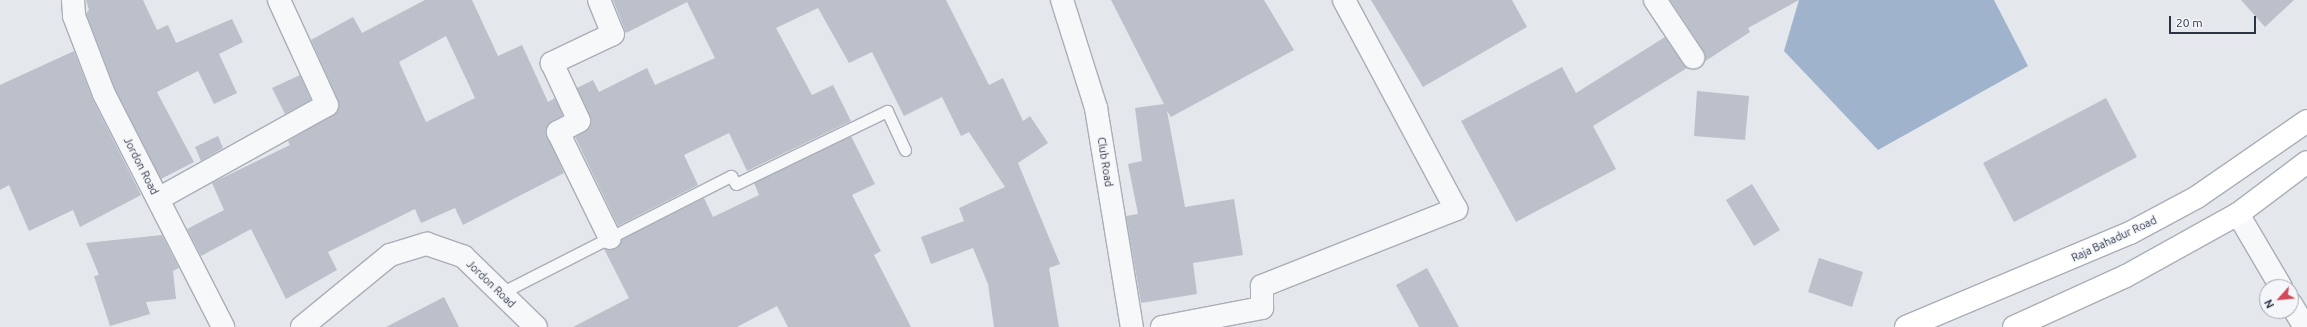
<!DOCTYPE html>
<html>
<head>
<meta charset="utf-8">
<style>
	body { margin:0 }
	#map { position:relative; width:2307px; height:327px; overflow:hidden; background:#e4e7ec; font-family:Ubuntu,sans-serif }
	div>[style] { position:absolute }
	.water>* { inset:0; background:#9fb4cc }
	.building>* { inset:0; background:#bbc0ca }
	.roads { filter:drop-shadow(1px 0 #a9aeb7) drop-shadow(-1px 0 #a9aeb7) drop-shadow(0 1px #a9aeb7) drop-shadow(0 -1px #a9aeb7) }
	.service>* { height:11px; margin:-5.5px; padding:0 5.5px; transform-origin:5.5px; border-radius:5.5px; background:#f7f8fa }
	.minor>* { height:22px; margin:-11px; padding:0 11px; transform-origin:11px; border-radius:11px; background:#f7f8fa }
	.tertiary>* { height:22px; margin:-11px; padding:0 11px; transform-origin:11px; border-radius:11px; background:#f7f8fa }
	.secondary>* { height:22px; margin:-11px; padding:0 11px; transform-origin:11px; border-radius:11px; background:#fff }
	span { translate:-50% -50%; white-space:nowrap; text-align:center; line-height:1.15; -webkit-text-stroke:3px #f4f6f9; paint-order:stroke }
	.street-label { font-size:11px; color:#2b3445 }
	.north { position:absolute; left:2259px; top:279px; width:40px; height:40px; box-sizing:border-box; background:#f4f6f9; border:1px solid #a4a8b1; border-radius:50%; rotate:243deg; font-size:11px; font-weight:700; line-height:16px; text-align:center; color:#2b3445 }
	.north::after { content:''; display:block; margin:auto; width:14px; height:18px; background:#d1495b; clip-path:polygon(50% 0,100% 100%,50% 72%,0 100%) }
	.scale { position:absolute; left:2169px; top:16px; width:87px; height:18px; box-sizing:border-box; border:2px solid #2b3445; border-top:0; padding-left:5px; font-size:12px; line-height:14px; white-space:nowrap; color:#2b3445; -webkit-text-stroke:3px #f4f6f9; paint-order:stroke }
</style>
</head>
<body>
<div id="map">
	<div class="water">
		<div style="clip-path:polygon(1799px 0,1994px 0,2028px 66px,1878px 150px,1784px 51px)"></div>
	</div>
	<div class="building">
		<div style="clip-path:polygon(86px 0,143px 0,157px 30px,168px 25px,176px 43px,232px 19px,243px 42px,219px 54px,237px 93px,214px 104px,198px 71px,157px 92px,194px 162px,161px 179px,115px 89px,86px 13px,89px 10px)"></div>
		<div style="clip-path:polygon(evenodd,425px 0,472px 0,498px 56px,522px 45px,548px 102px,555px 98px,563px 115px,548px 125px,546px 132px,564px 173px,463px 225px,455px 208px,421px 223px,415px 209px,328px 252px,337px 270px,286px 299px,251px 229px,201px 256px,187px 229px,224px 210px,212px 183px,290px 145px,288px 141px,338px 111px,338px 100px,311px 40px,353px 17px,362px 33px,425px 0,446px 36px,475px 98px,426px 122px,399px 62px,446px 36px)"></div>
		<div style="clip-path:polygon(613px 0,946px 0,989px 85px,1003px 78px,1023px 121px,1030px 116px,1048px 143px,1018px 163px,1060px 264px,1049px 268px,1059px 327px,994px 327px,988px 284px,973px 248px,931px 264px,921px 237px,964px 221px,959px 208px,1005px 187px,969px 132px,961px 136px,942px 97px,904px 116px,872px 52px,849px 63px,818px 8px,776px 28px,812px 95px,833px 85px,851px 121px,747px 171px,729px 133px,684px 155px,698px 185px,618px 226px,575px 137px,589px 128px,591px 122px,577px 88px,593px 80px,599px 92px,647px 68px,655px 85px,715px 58px,687px 2px,626px 33px)"></div>
		<div style="clip-path:polygon(1111px 0,1264px 0,1294px 50px,1171px 117px,1167px 111px,1185px 207px,1234px 199px,1243px 255px,1193px 263px,1197px 294px,1141px 303px,1126px 216px,1138px 214px,1128px 164px,1142px 161px,1135px 108px,1164px 104px)"></div>
		<div style="clip-path:polygon(1371px 0,1512px 0,1527px 27px,1423px 87px)"></div>
		<div style="clip-path:polygon(1670px 0,1799px 0,1748px 28px,1750px 32px,1704px 62px,1703px 50px)"></div>
		<div style="clip-path:polygon(2241px 0,2294px 0,2265px 27px)"></div>
		<div style="clip-path:polygon(1665px 37px,1687px 68px,1593px 126px,1616px 169px,1516px 222px,1461px 121px,1562px 67px,1576px 93px)"></div>
		<div style="clip-path:polygon(74px 51px,93px 100px,141px 195px,80px 227px,73px 210px,29px 231px,9px 185px,0 190px,0 85px)"></div>
		<div style="clip-path:polygon(300px 75px,311px 100px,285px 114px,272px 88px)"></div>
		<div style="clip-path:polygon(1697px 91px,1749px 96px,1745px 140px,1694px 136px)"></div>
		<div style="clip-path:polygon(2106px 98px,2137px 157px,2014px 222px,1983px 163px)"></div>
		<div style="clip-path:polygon(218px 136px,223px 148px,201px 161px,195px 147px)"></div>
		<div style="clip-path:polygon(851px 136px,875px 184px,852px 195px,881px 251px,874px 255px,911px 327px,788px 327px,777px 306px,737px 327px,573px 327px,629px 298px,604px 249px,616px 249px,622px 239px,704px 198px,713px 217px,759px 195px,754px 183px)"></div>
		<div style="clip-path:polygon(1752px 184px,1780px 230px,1754px 246px,1726px 200px)"></div>
		<div style="clip-path:polygon(162px 235px,179px 268px,173px 271px,176px 299px,146px 302px,150px 314px,110px 326px,94px 276px,99px 275px,86px 243px)"></div>
		<div style="clip-path:polygon(1819px 258px,1863px 272px,1852px 307px,1808px 292px)"></div>
		<div style="clip-path:polygon(1427px 268px,1459px 327px,1419px 327px,1396px 285px)"></div>
		<div style="clip-path:polygon(444px 297px,459px 327px,386px 327px)"></div>
	</div>
	<div class="roads">
		<div class="service">
			<div style="left:501px;top:293px;width:258px;rotate:-27deg"></div>
			<div style="left:731px;top:176px;width:9px;rotate:58deg"></div>
			<div style="left:736px;top:184px;width:168px;rotate:-25.8deg"></div>
			<div style="left:887px;top:111px;width:43px;rotate:65.2deg"></div>
		</div>
		<div class="minor">
			<div style="left:73px;top:0;width:16px;rotate:86deg"></div>
			<div style="left:74px;top:16px;width:84px;rotate:69deg"></div>
			<div style="left:104px;top:94px;width:262px;rotate:62.9deg"></div>
			<div style="left:599px;top:0;width:37px;rotate:68deg"></div>
			<div style="left:613px;top:34px;width:68px;rotate:154.6deg"></div>
			<div style="left:552px;top:63px;width:64px;rotate:65deg"></div>
			<div style="left:579px;top:121px;width:24px;rotate:152deg"></div>
			<div style="left:558px;top:132px;width:118px;rotate:63.9deg"></div>
			<div style="left:1655px;top:0;width:69px;rotate:56.3deg"></div>
			<div style="left:158px;top:199px;width:193px;rotate:-29.1deg"></div>
			<div style="left:327px;top:105px;width:115px;rotate:-114.6deg"></div>
			<div style="left:2238px;top:214px;width:85px;rotate:59.5deg"></div>
			<div style="left:2291px;top:304px;width:27px;rotate:59deg"></div>
			<div style="left:302px;top:327px;width:114px;rotate:-39.3deg"></div>
			<div style="left:390px;top:255px;width:39px;rotate:-17deg"></div>
			<div style="left:427px;top:244px;width:39px;rotate:19deg"></div>
			<div style="left:464px;top:257px;width:100px;rotate:44.2deg"></div>
			<div style="left:1162px;top:327px;width:102px;rotate:-10.8deg"></div>
			<div style="left:1262px;top:308px;width:22px;rotate:-90deg"></div>
			<div style="left:1262px;top:286px;width:209px;rotate:-21.6deg"></div>
			<div style="left:1456px;top:209px;width:237px;rotate:-118.2deg"></div>
		</div>
		<div class="tertiary">
			<div style="left:1062px;top:0;width:113px;rotate:72.5deg"></div>
			<div style="left:1096px;top:108px;width:222px;rotate:80.7deg"></div>
		</div>
		<div class="secondary">
			<div style="left:1906px;top:327px;width:243px;rotate:-22.8deg"></div>
			<div style="left:2130px;top:233px;width:76px;rotate:-28.2deg"></div>
			<div style="left:2197px;top:197px;width:134px;rotate:-34.6deg"></div>
			<div style="left:2014px;top:327px;width:123px;rotate:-24.5deg"></div>
			<div style="left:2126px;top:276px;width:128px;rotate:-29deg"></div>
			<div style="left:2238px;top:214px;width:86px;rotate:-37deg"></div>
		</div>
	</div>
	<div class="street-label">
		<span style="left:1105px;top:162px;rotate:81deg">Club Road</span>
		<span style="left:141px;top:166px;rotate:63deg">Jordon Road</span>
		<span style="left:2114px;top:239px;rotate:-25deg">Raja Bahadur Road</span>
		<span style="left:491px;top:284px;rotate:44deg">Jordon Road</span>
	</div>
	<div class="north">N</div>
	<div class="scale">20 m</div>
</div>
</body>
</html>
